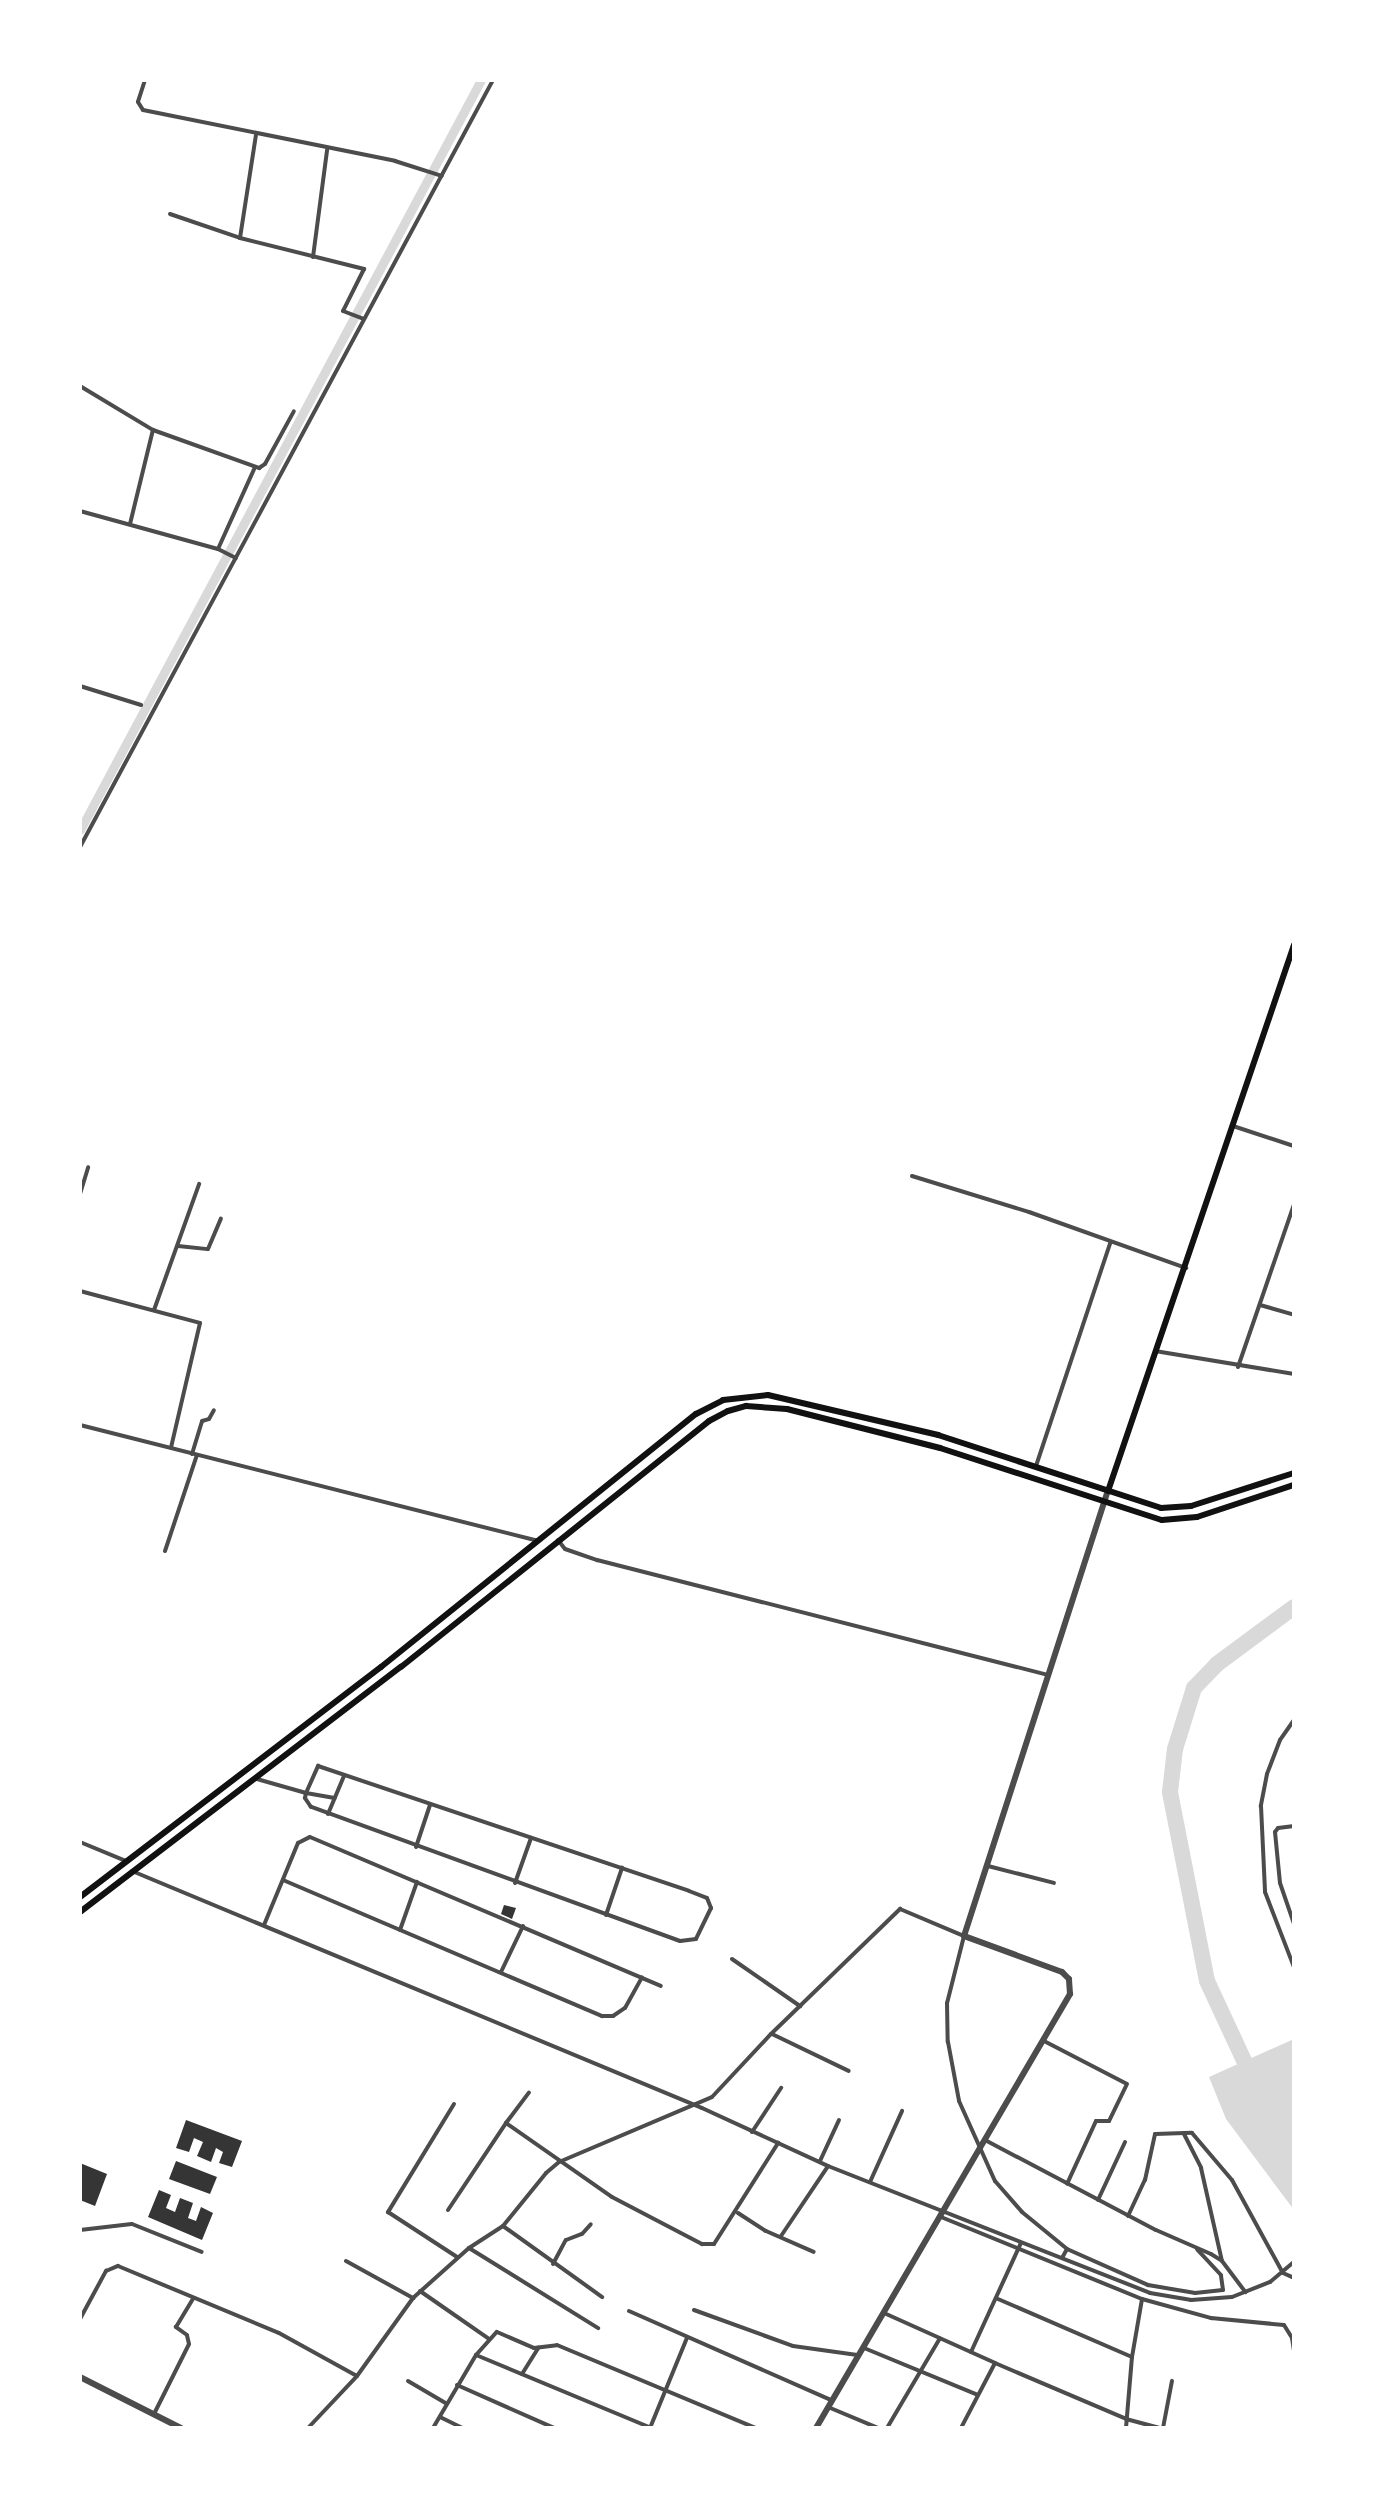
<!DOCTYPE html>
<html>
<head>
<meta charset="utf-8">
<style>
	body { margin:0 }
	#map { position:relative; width:1374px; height:2508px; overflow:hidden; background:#fff; font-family:Lato,sans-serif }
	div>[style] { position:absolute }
	.water>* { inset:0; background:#d9d9d9 }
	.canal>* { height:9px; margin:-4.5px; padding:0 4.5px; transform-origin:4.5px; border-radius:4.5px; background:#d9d9d9 }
	.river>* { height:16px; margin:-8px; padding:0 8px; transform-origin:8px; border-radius:8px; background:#d9d9d9 }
	.building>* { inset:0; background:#353535 }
	.minor>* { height:4px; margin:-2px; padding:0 2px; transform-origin:2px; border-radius:2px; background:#4c4c4c }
	.tertiary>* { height:6px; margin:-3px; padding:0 3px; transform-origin:3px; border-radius:3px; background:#4c4c4c }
	.secondary>* { height:6px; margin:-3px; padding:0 3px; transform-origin:3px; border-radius:3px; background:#111 }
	span { translate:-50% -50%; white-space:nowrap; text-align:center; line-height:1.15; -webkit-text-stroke:8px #fff; paint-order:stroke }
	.frame { position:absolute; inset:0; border:82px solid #fff; pointer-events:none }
</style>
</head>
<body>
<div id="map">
	<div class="water">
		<div style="clip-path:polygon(1294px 2039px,1294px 2210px,1226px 2119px,1209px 2077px)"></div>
	</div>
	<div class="canal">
		<div style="left:80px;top:830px;width:850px;rotate:-61.87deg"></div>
	</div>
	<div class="river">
		<div style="left:1253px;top:2080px;width:109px;rotate:-114.9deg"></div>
		<div style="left:1207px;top:1981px;width:193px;rotate:-101.1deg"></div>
		<div style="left:1170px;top:1792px;width:43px;rotate:-83.4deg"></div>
		<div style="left:1175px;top:1749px;width:64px;rotate:-72.7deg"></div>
		<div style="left:1194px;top:1688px;width:33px;rotate:-46deg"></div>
		<div style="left:1217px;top:1664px;width:96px;rotate:-36.5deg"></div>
	</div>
	<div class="building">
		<div style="clip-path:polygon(504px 1905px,516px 1908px,512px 1919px,501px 1914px)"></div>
		<div style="clip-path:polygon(186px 2120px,242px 2141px,232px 2167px,219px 2163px,223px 2152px,216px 2148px,211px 2162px,197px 2156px,203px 2142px,194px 2138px,189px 2152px,176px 2148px)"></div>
		<div style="clip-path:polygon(176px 2161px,217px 2177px,210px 2194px,169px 2179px)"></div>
		<div style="clip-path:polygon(80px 2163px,107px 2174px,95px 2206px,80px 2200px)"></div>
		<div style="clip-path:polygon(159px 2190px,171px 2195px,166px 2208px,175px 2212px,180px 2198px,193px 2203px,188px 2218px,196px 2221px,201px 2207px,213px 2213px,202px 2240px,148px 2217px)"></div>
	</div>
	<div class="minor">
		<div style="left:145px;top:80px;width:23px;rotate:108deg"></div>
		<div style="left:138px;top:102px;width:9px;rotate:58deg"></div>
		<div style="left:143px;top:110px;width:257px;rotate:11.4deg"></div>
		<div style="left:395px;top:161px;width:49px;rotate:17.7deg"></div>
		<div style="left:170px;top:214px;width:74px;rotate:18.9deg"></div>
		<div style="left:240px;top:238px;width:128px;rotate:14deg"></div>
		<div style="left:364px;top:269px;width:47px;rotate:116.6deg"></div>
		<div style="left:343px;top:311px;width:22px;rotate:21deg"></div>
		<div style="left:240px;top:238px;width:104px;rotate:-81.2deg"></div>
		<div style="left:313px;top:257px;width:108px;rotate:-82.5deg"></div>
		<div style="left:80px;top:386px;width:85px;rotate:31.1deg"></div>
		<div style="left:153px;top:430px;width:113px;rotate:19.7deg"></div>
		<div style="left:259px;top:468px;width:7px;rotate:-34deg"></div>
		<div style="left:265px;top:464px;width:60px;rotate:-61.3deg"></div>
		<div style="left:80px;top:511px;width:143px;rotate:15.4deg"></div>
		<div style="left:218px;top:549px;width:20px;rotate:27deg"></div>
		<div style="left:130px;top:524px;width:97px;rotate:-76.3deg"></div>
		<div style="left:218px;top:549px;width:90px;rotate:-65.7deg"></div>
		<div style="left:80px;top:686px;width:64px;rotate:17.3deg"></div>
		<div style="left:80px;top:847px;width:871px;rotate:-61.7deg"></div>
		<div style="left:1233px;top:1126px;width:64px;rotate:18.2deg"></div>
		<div style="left:912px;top:1176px;width:122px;rotate:17.1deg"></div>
		<div style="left:1029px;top:1212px;width:167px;rotate:19.6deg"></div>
		<div style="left:80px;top:1194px;width:28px;rotate:-73deg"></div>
		<div style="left:178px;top:1246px;width:30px;rotate:6deg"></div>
		<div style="left:208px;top:1249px;width:33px;rotate:-67deg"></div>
		<div style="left:80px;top:1291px;width:124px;rotate:14.9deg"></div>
		<div style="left:200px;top:1323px;width:128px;rotate:103.1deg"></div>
		<div style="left:1260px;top:1305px;width:35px;rotate:16deg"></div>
		<div style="left:154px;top:1310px;width:134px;rotate:-70.3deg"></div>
		<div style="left:1155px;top:1351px;width:141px;rotate:9.4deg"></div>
		<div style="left:1238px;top:1367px;width:172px;rotate:-71deg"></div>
		<div style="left:80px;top:1425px;width:471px;rotate:14.2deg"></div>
		<div style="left:192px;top:1454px;width:34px;rotate:-73deg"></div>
		<div style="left:202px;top:1421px;width:7px;rotate:-16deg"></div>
		<div style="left:209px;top:1419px;width:10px;rotate:-61deg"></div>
		<div style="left:1036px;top:1466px;width:235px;rotate:-71.6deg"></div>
		<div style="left:558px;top:1540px;width:11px;rotate:52deg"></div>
		<div style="left:565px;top:1549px;width:34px;rotate:19deg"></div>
		<div style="left:597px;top:1560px;width:465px;rotate:14.3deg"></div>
		<div style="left:165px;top:1551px;width:101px;rotate:-71.6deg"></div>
		<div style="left:1294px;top:1720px;width:24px;rotate:125deg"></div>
		<div style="left:1280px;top:1740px;width:36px;rotate:111deg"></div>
		<div style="left:1267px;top:1774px;width:33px;rotate:101deg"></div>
		<div style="left:1261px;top:1806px;width:86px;rotate:87.3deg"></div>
		<div style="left:1265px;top:1892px;width:80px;rotate:68.9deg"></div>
		<div style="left:257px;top:1779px;width:51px;rotate:15.9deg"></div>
		<div style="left:306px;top:1793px;width:30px;rotate:-66deg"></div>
		<div style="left:318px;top:1766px;width:391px;rotate:18.6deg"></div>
		<div style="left:689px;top:1891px;width:19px;rotate:21deg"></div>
		<div style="left:707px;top:1898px;width:11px;rotate:68deg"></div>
		<div style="left:711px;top:1908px;width:34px;rotate:116deg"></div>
		<div style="left:696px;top:1939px;width:16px;rotate:173deg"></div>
		<div style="left:680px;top:1941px;width:393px;rotate:-160deg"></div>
		<div style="left:311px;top:1807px;width:11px;rotate:-124deg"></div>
		<div style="left:305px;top:1798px;width:5px;rotate:-79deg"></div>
		<div style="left:306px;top:1793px;width:29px;rotate:10deg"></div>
		<div style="left:328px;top:1814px;width:41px;rotate:-67.2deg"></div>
		<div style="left:1294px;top:1826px;width:16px;rotate:173deg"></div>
		<div style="left:1278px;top:1828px;width:5px;rotate:127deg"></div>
		<div style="left:1275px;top:1832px;width:51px;rotate:84.4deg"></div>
		<div style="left:1280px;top:1883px;width:43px;rotate:71.1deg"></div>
		<div style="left:80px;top:1842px;width:50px;rotate:22.4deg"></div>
		<div style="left:416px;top:1847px;width:44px;rotate:-71.6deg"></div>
		<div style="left:988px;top:1866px;width:68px;rotate:14.4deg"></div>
		<div style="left:132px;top:1871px;width:617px;rotate:22.58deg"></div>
		<div style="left:702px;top:2108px;width:139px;rotate:24.7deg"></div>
		<div style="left:828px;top:2166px;width:346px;rotate:21.5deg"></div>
		<div style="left:1150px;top:2293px;width:42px;rotate:9.7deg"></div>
		<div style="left:1191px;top:2300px;width:41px;rotate:-4.2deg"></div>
		<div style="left:1232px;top:2297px;width:41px;rotate:-21.5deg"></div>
		<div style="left:1270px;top:2282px;width:31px;rotate:-40deg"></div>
		<div style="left:283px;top:1880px;width:347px;rotate:23.1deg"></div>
		<div style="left:602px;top:2016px;width:11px"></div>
		<div style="left:613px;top:2016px;width:14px;rotate:-34deg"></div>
		<div style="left:625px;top:2008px;width:35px;rotate:-61deg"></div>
		<div style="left:515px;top:1883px;width:48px;rotate:-70.4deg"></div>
		<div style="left:606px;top:1915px;width:50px;rotate:-71.2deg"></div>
		<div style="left:264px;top:1925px;width:89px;rotate:-67.5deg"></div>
		<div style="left:298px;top:1843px;width:13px;rotate:-27deg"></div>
		<div style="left:310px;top:1837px;width:381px;rotate:23deg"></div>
		<div style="left:400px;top:1930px;width:51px;rotate:-70.5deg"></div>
		<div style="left:732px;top:1959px;width:83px;rotate:34.7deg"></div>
		<div style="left:501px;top:1972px;width:51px;rotate:-64.4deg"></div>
		<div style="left:772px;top:2034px;width:85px;rotate:25.7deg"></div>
		<div style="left:1044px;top:2041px;width:93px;rotate:27.4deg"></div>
		<div style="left:1127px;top:2084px;width:41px;rotate:115.9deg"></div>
		<div style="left:1109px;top:2121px;width:13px;rotate:180deg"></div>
		<div style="left:1096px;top:2121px;width:69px;rotate:114.7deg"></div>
		<div style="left:454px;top:2104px;width:127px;rotate:121.4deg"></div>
		<div style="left:388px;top:2212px;width:82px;rotate:33.1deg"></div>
		<div style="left:506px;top:2123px;width:38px;rotate:-53deg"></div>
		<div style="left:752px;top:2132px;width:53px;rotate:-56.6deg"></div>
		<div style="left:1184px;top:2134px;width:38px;rotate:63deg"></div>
		<div style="left:1201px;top:2168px;width:95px;rotate:77.3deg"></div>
		<div style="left:985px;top:2140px;width:193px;rotate:27.8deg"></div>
		<div style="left:1156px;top:2230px;width:60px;rotate:23.6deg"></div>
		<div style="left:1211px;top:2254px;width:13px;rotate:32deg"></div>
		<div style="left:1222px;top:2261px;width:39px;rotate:53deg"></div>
		<div style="left:820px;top:2161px;width:45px;rotate:-65.1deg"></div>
		<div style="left:870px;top:2182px;width:78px;rotate:-65.7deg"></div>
		<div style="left:1098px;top:2200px;width:64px;rotate:-65deg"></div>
		<div style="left:448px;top:2210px;width:105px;rotate:-56.3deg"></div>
		<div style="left:506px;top:2123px;width:129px;rotate:34.9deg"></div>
		<div style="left:612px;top:2197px;width:102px;rotate:27.6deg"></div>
		<div style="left:702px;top:2244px;width:12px"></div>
		<div style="left:714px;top:2244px;width:120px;rotate:-57.6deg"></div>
		<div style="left:738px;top:2213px;width:33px;rotate:33deg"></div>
		<div style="left:766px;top:2231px;width:52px;rotate:23.6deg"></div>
		<div style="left:1128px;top:2216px;width:40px;rotate:-65deg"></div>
		<div style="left:1145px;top:2180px;width:47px;rotate:-77.7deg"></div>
		<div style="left:1155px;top:2134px;width:37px;rotate:-2deg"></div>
		<div style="left:1192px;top:2133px;width:62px;rotate:49.6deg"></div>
		<div style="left:1232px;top:2180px;width:106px;rotate:61.3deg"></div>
		<div style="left:1283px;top:2273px;width:12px;rotate:24deg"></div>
		<div style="left:941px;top:2217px;width:217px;rotate:22.2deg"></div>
		<div style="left:1142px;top:2299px;width:72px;rotate:15.4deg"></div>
		<div style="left:1211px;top:2318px;width:73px;rotate:5.5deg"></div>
		<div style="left:1284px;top:2325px;width:15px;rotate:58deg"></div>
		<div style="left:1292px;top:2338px;width:13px;rotate:81deg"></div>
		<div style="left:503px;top:2226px;width:122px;rotate:35.6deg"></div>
		<div style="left:80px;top:2230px;width:52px;rotate:-6.6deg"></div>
		<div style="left:132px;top:2224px;width:75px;rotate:21.8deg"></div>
		<div style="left:781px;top:2236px;width:84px;rotate:-56.1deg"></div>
		<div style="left:469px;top:2248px;width:152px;rotate:31.8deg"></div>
		<div style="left:1067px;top:2249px;width:89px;rotate:24deg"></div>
		<div style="left:1148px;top:2285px;width:48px;rotate:9.7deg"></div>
		<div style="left:1195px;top:2293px;width:28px;rotate:-6deg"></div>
		<div style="left:1223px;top:2290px;width:15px;rotate:-98deg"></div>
		<div style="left:1221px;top:2275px;width:35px;rotate:-133deg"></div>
		<div style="left:346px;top:2261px;width:77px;rotate:28.9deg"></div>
		<div style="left:553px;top:2264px;width:27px;rotate:-62deg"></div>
		<div style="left:566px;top:2240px;width:17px;rotate:-21deg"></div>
		<div style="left:582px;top:2234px;width:13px;rotate:-48deg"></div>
		<div style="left:420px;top:2291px;width:84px;rotate:34.8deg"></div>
		<div style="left:998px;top:2299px;width:146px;rotate:23.4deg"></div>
		<div style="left:694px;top:2310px;width:105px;rotate:20deg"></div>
		<div style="left:793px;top:2346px;width:65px;rotate:8deg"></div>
		<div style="left:629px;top:2311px;width:221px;rotate:23.8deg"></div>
		<div style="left:884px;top:2313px;width:122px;rotate:24.2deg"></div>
		<div style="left:995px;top:2363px;width:73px;rotate:117.6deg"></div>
		<div style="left:80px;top:2319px;width:55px;rotate:-61.6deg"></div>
		<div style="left:106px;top:2271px;width:13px;rotate:-23deg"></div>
		<div style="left:118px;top:2266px;width:174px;rotate:22.6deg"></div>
		<div style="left:279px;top:2333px;width:89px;rotate:28.9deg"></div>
		<div style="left:864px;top:2348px;width:123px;rotate:22.4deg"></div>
		<div style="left:971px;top:2352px;width:120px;rotate:-65.4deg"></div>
		<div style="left:476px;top:2355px;width:190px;rotate:22.6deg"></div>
		<div style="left:995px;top:2363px;width:142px;rotate:23.1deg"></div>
		<div style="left:1126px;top:2419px;width:34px;rotate:15deg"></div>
		<div style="left:522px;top:2374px;width:31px;rotate:-58deg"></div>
		<div style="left:408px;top:2381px;width:45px;rotate:30.5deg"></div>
		<div style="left:457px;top:2385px;width:106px;rotate:23.9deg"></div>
		<div style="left:828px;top:2407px;width:54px;rotate:22.8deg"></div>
		<div style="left:154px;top:2414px;width:78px;rotate:-63.4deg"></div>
		<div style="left:189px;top:2344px;width:9px;rotate:-103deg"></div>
		<div style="left:187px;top:2335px;width:14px;rotate:-144deg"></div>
		<div style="left:176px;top:2327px;width:33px;rotate:-59deg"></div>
		<div style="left:440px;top:2417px;width:25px;rotate:26deg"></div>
		<div style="left:308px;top:2428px;width:71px;rotate:-46.7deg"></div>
		<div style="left:357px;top:2376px;width:96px;rotate:-54.3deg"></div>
		<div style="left:413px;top:2298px;width:75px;rotate:-41.8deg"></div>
		<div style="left:469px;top:2248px;width:40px;rotate:-32.9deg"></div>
		<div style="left:503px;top:2226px;width:68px;rotate:-50.9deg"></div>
		<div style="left:546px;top:2173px;width:17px;rotate:-40deg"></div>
		<div style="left:559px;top:2162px;width:166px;rotate:-23deg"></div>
		<div style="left:712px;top:2097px;width:86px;rotate:-46.9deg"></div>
		<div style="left:771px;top:2034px;width:180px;rotate:-44.1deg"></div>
		<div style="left:900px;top:1909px;width:69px;rotate:22.9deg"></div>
		<div style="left:964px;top:1936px;width:69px;rotate:104.2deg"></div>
		<div style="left:947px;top:2003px;width:39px;rotate:89deg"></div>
		<div style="left:948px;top:2042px;width:60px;rotate:79.4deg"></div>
		<div style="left:959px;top:2101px;width:88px;rotate:65.8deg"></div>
		<div style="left:995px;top:2181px;width:41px;rotate:48.9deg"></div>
		<div style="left:1022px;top:2212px;width:58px;rotate:39.4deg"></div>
		<div style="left:1067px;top:2249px;width:10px;rotate:119deg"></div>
		<div style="left:433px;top:2428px;width:85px;rotate:-59.5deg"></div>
		<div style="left:476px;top:2355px;width:31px;rotate:-48deg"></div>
		<div style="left:497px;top:2332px;width:40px;rotate:23.4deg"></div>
		<div style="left:534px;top:2348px;width:23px;rotate:-7deg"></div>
		<div style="left:557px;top:2345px;width:215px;rotate:22.7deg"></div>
		<div style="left:650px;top:2428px;width:97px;rotate:-67.7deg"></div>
		<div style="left:887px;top:2428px;width:104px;rotate:-59.5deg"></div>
		<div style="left:1126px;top:2428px;width:71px;rotate:-85.2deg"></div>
		<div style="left:1132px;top:2357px;width:59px;rotate:-80.2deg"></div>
		<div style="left:1163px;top:2428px;width:48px;rotate:-79.2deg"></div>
	</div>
	<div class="tertiary">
		<div style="left:80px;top:2377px;width:113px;rotate:26.8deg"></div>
		<div style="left:816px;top:2428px;width:503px;rotate:-59.66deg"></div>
		<div style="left:1070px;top:1994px;width:15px;rotate:-94deg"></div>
		<div style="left:1069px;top:1979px;width:10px;rotate:-135deg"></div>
		<div style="left:1062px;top:1972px;width:104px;rotate:-159.8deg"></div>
		<div style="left:964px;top:1936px;width:468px;rotate:-72.1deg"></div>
	</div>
	<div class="secondary">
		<div style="left:1108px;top:1491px;width:577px;rotate:-71.19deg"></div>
		<div style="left:80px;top:1897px;width:379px;rotate:-37.4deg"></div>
		<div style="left:381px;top:1667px;width:404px;rotate:-38.8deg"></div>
		<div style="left:696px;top:1414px;width:30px;rotate:-27deg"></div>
		<div style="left:723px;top:1400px;width:45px;rotate:-6.3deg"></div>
		<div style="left:768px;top:1395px;width:175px;rotate:13.2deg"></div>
		<div style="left:938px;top:1435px;width:235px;rotate:18.1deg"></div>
		<div style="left:1161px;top:1508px;width:30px;rotate:-4deg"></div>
		<div style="left:1191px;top:1506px;width:108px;rotate:-17.8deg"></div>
		<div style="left:80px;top:1912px;width:404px;rotate:-37.4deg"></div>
		<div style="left:401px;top:1667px;width:394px;rotate:-38.6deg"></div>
		<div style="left:709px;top:1421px;width:21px;rotate:-28deg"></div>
		<div style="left:728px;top:1411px;width:19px;rotate:-16deg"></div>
		<div style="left:746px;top:1406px;width:41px;rotate:4.2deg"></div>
		<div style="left:787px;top:1409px;width:158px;rotate:14.3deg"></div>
		<div style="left:940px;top:1448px;width:233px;rotate:18deg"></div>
		<div style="left:1162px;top:1520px;width:35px;rotate:-5deg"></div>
		<div style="left:1197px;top:1517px;width:102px;rotate:-18.3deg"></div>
	</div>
	<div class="frame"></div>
</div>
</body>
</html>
